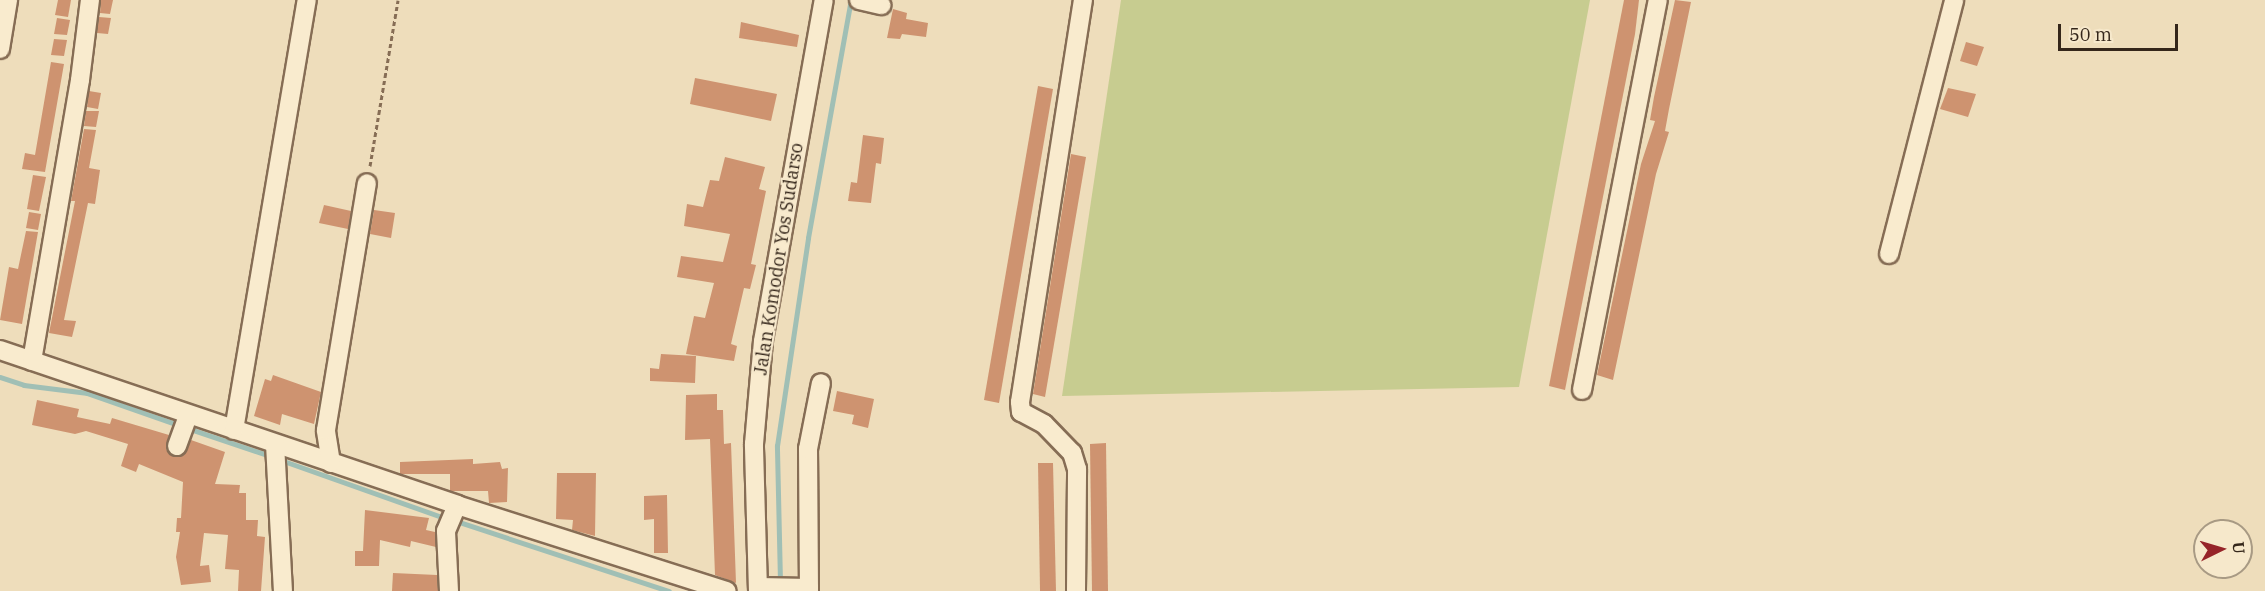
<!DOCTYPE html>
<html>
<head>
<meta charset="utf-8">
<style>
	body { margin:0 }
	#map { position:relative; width:2265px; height:591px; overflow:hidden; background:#edb; font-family:"IBM Plex Serif",serif }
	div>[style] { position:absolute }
	.green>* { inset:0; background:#c7cc90 }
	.stream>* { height:4.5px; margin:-2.25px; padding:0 2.25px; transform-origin:2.25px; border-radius:2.25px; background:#a0bfb5 }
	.building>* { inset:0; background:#ce9370 }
	.path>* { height:3px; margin-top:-1.5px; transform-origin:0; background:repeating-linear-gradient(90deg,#866d55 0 4.5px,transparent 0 7.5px) }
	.roads { filter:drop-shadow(2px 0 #866d55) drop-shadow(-2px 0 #866d55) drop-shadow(0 2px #866d55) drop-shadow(0 -2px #866d55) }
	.minor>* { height:18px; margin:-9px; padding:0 9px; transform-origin:9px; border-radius:9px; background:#f9ebce }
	span { translate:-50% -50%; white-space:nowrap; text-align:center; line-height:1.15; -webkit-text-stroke:4.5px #f6e8cb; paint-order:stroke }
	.street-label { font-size:18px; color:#34261a }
	.north { position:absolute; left:2193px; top:519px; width:60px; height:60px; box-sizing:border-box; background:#f6e8cb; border:2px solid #a89a84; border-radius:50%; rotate:85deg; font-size:16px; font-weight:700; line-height:24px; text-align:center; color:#34261a }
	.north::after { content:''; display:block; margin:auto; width:21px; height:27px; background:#962429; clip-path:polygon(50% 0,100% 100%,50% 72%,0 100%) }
	.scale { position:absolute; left:2058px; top:24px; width:120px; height:27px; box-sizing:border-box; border:3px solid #34261a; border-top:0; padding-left:8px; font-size:18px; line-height:21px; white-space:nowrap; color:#34261a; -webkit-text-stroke:4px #f6e8cb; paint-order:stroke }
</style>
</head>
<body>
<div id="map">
	<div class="green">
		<div style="clip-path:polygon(1121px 0,1590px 0,1519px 387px,1062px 396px)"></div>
	</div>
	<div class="stream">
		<div style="left:0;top:377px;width:25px;rotate:18deg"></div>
		<div style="left:24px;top:385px;width:64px;rotate:7.2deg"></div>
		<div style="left:87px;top:393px;width:97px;rotate:19.2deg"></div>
		<div style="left:187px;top:428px;width:88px;rotate:18.6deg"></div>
		<div style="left:281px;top:460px;width:177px;rotate:19.5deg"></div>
		<div style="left:456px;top:521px;width:224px;rotate:18.2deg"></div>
		<div style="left:780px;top:582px;width:136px;rotate:-91.3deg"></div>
		<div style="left:777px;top:446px;width:210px;rotate:-81.5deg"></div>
		<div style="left:808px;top:238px;width:242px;rotate:-79.8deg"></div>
	</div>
	<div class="building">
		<div style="clip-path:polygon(58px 0,71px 0,68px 17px,55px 15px)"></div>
		<div style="clip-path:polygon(101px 0,113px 0,110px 14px,100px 13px)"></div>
		<div style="clip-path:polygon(1624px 0,1639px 0,1635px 34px,1565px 390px,1549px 386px)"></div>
		<div style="clip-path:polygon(1675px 0,1691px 2px,1669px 109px,1665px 131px,1669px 132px,1656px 174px,1613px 380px,1597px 375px,1641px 164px,1655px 121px,1650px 120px,1654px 97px)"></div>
		<div style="clip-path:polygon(893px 9px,907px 13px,906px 19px,928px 23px,926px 37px,902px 34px,900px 39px,887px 38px)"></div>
		<div style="clip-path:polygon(99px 17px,111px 18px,108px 34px,97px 33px)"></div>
		<div style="clip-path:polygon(57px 18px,70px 20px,67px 35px,54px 34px)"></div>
		<div style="clip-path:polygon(741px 22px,799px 35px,797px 47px,739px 38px)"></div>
		<div style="clip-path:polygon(54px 39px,67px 40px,64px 56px,51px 55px)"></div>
		<div style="clip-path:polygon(1966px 42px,1984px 47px,1977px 66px,1960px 61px)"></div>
		<div style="clip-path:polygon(51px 62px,64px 64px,45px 172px,22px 169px,25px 153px,35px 155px)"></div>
		<div style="clip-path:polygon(695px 78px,777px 94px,771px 121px,690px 104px)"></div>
		<div style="clip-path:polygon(1038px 86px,1053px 89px,999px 403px,984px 400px)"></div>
		<div style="clip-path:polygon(1948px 88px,1976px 94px,1968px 117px,1940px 109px)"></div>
		<div style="clip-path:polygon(89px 91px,101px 93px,98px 109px,87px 107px)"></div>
		<div style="clip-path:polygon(86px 111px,99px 111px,96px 127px,84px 126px)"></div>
		<div style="clip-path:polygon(84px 129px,96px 130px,89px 168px,100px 170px,95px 204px,88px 203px,64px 320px,76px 321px,72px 337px,49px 333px,75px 201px,71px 201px)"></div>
		<div style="clip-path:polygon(863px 135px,884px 138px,881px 164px,876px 163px,871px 203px,848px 201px,851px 182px,857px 183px)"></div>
		<div style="clip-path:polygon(1071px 154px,1086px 157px,1045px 397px,1033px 394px)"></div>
		<div style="clip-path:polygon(725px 157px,765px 167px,759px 189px,766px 191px,751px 264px,756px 265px,750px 289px,744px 288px,731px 344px,737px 346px,734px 361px,686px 354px,694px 316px,705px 318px,714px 283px,677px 277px,681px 256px,723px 262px,730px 234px,684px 226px,687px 204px,703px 207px,710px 180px,719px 181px)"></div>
		<div style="clip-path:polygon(33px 175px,46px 177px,39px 211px,27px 209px)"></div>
		<div style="clip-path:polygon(324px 205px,351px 211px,348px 229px,319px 223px)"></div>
		<div style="clip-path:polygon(374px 210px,395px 213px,391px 238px,370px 234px)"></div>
		<div style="clip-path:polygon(29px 212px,41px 214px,38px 230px,26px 228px)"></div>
		<div style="clip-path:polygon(26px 231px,38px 232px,22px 324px,0 320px,9px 267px,18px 269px)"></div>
		<div style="clip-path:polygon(661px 354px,696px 356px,695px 383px,650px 381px,650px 368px,659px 369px)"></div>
		<div style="clip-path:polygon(273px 375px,321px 392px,314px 424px,282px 414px,280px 425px,254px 416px,265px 379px,271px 381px)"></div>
		<div style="clip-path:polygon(837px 391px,874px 399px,868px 428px,852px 424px,854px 415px,833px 411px)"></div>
		<div style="clip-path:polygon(717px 394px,717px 410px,723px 410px,724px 444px,731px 443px,736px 583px,715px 575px,710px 439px,685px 440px,686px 395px)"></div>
		<div style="clip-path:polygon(37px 400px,79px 409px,77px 417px,110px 424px,112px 418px,169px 435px,166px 449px,174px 457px,185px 454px,191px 440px,225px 452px,215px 484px,240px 485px,239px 493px,246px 493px,246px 520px,258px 520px,257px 536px,265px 537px,261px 591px,238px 591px,239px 570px,225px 569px,228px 535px,204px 533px,200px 566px,209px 565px,211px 582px,181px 585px,176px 557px,180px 532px,176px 532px,177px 518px,181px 518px,183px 482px,139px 464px,136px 472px,121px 466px,128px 444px,86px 431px,75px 434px,32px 425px)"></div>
		<div style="clip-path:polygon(1106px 443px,1108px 591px,1092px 591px,1090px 444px)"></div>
		<div style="clip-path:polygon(473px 459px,473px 464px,500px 462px,502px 469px,508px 468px,507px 502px,489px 503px,488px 491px,450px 491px,450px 474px,400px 474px,400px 462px)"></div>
		<div style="clip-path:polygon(1038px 463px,1053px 463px,1056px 591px,1040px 591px)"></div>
		<div style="clip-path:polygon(557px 473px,596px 473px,595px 536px,572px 530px,573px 520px,556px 519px)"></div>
		<div style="clip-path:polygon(667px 495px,668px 553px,654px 553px,654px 519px,644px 520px,644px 496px)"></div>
		<div style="clip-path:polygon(365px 510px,429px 518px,426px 530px,435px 532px,436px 547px,411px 541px,410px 547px,380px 540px,379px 566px,355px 566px,355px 551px,363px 551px)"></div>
		<div style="clip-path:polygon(393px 573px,437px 575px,438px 591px,392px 591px)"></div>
	</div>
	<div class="path">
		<div style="left:370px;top:166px;width:168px;rotate:-80.4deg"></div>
	</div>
	<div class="roads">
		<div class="minor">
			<div style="left:859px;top:0;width:23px;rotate:13deg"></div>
			<div style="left:0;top:49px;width:50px;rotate:-80.7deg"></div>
			<div style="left:1889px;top:254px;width:262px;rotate:-75.6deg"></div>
			<div style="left:0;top:350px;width:483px;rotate:18.7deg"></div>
			<div style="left:457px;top:505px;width:283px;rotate:17.7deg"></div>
			<div style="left:32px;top:361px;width:285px;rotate:-80.3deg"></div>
			<div style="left:80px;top:80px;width:81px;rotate:-82.9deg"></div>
			<div style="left:1582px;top:390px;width:397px;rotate:-79deg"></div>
			<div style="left:234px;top:430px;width:436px;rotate:-80.4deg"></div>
			<div style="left:275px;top:444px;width:147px;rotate:86.9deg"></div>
			<div style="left:177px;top:446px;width:33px;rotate:-70deg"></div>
			<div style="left:331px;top:463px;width:33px;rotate:-99deg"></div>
			<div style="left:326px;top:430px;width:250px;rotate:-80.6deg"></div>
			<div style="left:758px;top:587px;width:51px;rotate:1.1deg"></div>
			<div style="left:449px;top:591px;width:60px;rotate:-92.9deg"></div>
			<div style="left:446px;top:531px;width:28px;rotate:-67deg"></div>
			<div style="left:758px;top:591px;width:147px;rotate:-91.6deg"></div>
			<div style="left:754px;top:444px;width:103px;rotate:-85deg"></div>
			<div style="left:763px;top:341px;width:346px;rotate:-79.9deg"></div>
			<div style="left:809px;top:591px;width:142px;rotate:-90.4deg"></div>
			<div style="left:808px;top:449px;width:67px;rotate:-78.9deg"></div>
			<div style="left:1076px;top:591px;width:122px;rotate:-89.5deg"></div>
			<div style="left:1077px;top:469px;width:17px;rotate:-107deg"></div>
			<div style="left:1072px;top:453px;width:40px;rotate:-134deg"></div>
			<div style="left:1044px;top:424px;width:26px;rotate:-152deg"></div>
			<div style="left:1021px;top:412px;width:10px;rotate:-96deg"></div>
			<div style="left:1020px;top:402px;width:407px;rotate:-81.1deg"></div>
		</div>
	</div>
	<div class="street-label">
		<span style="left:779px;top:259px;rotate:-81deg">Jalan Komodor Yos Sudarso</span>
	</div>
	<div class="north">U</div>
	<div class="scale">50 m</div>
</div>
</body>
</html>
